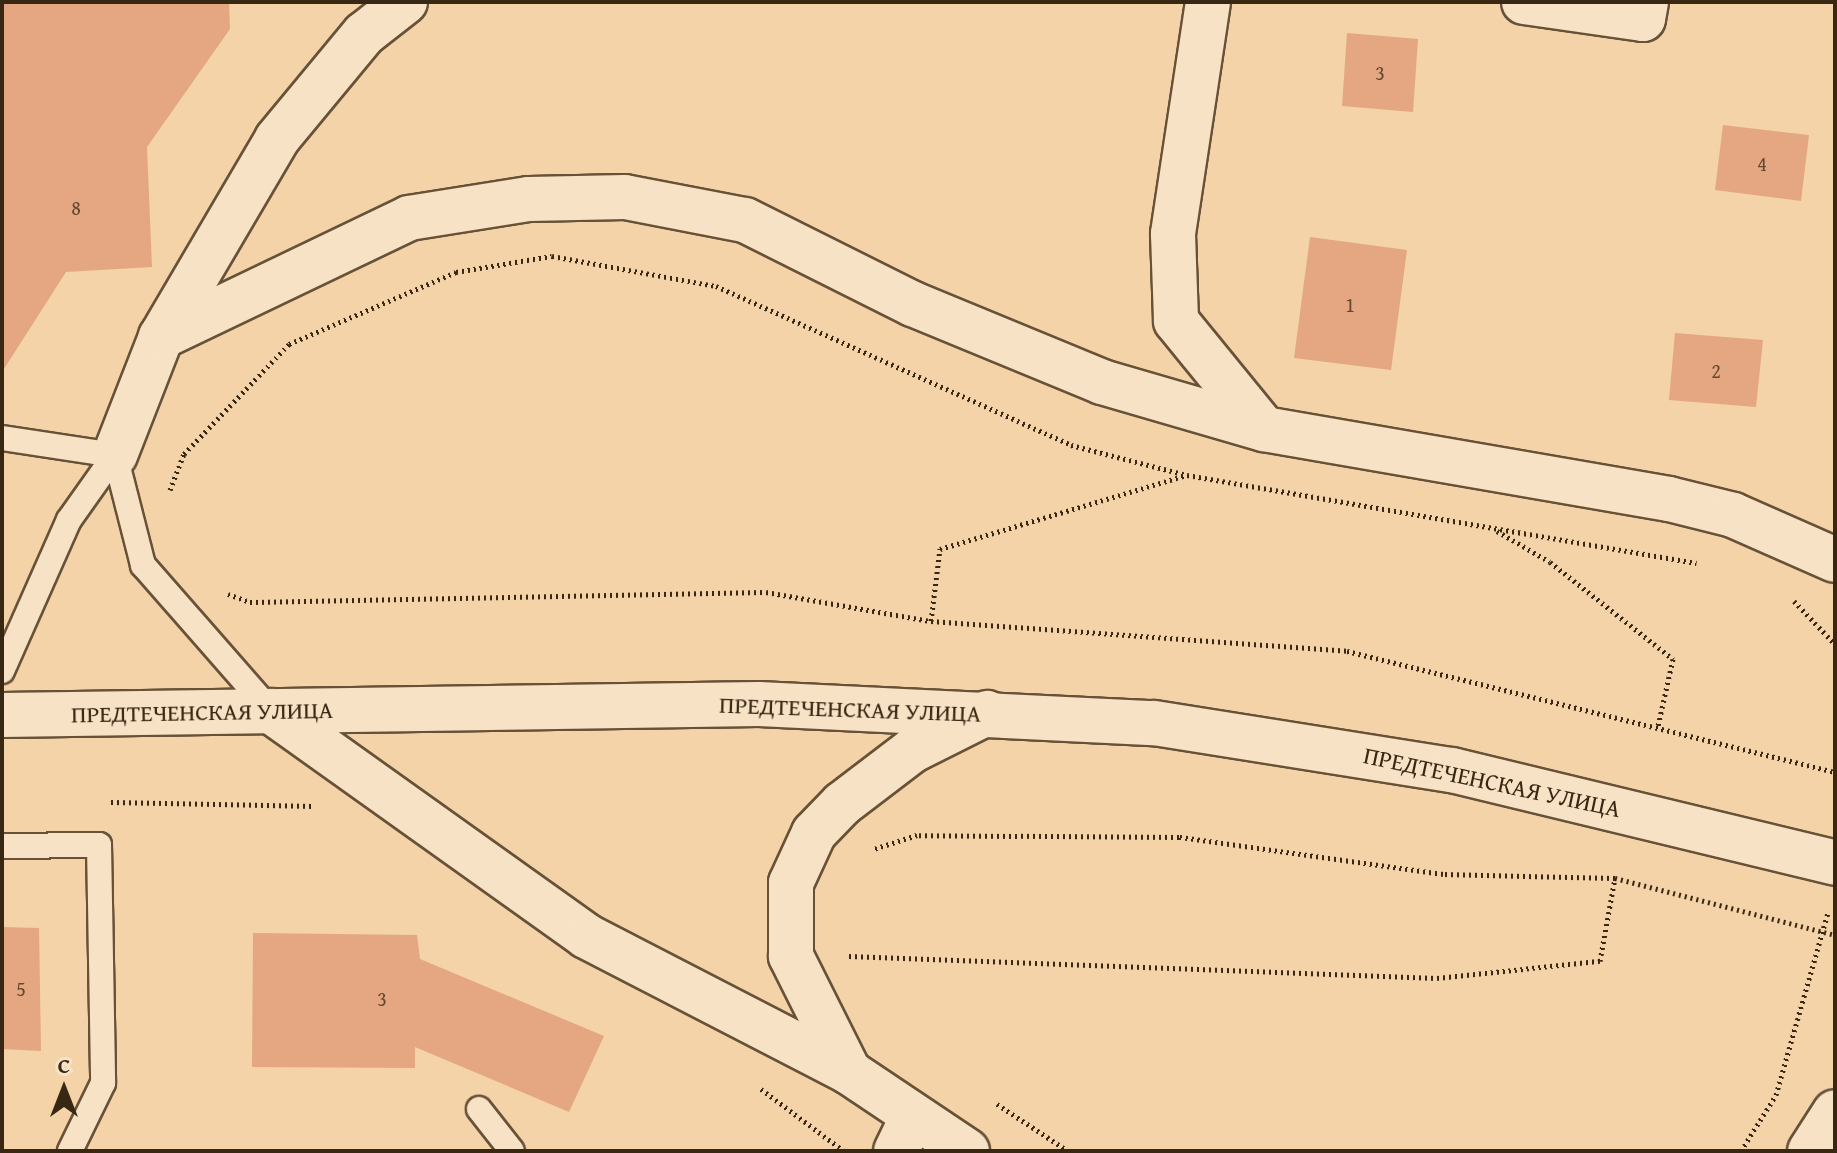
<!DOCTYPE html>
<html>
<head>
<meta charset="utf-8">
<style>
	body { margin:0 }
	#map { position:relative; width:1837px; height:1153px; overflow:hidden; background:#f3d3a7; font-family:"Gentium Book Plus",serif }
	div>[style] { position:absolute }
	.building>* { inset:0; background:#e4a781 }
	.path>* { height:5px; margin-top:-2.5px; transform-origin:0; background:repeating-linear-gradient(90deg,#382713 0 2px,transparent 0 6px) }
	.roads { filter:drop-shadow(2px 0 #675238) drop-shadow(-2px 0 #675238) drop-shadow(0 2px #675238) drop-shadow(0 -2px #675238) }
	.service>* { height:24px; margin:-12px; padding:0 12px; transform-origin:12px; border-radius:12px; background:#f7e2c6 }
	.minor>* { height:44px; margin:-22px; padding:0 22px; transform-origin:22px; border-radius:22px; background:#f7e2c6 }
	.tertiary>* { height:44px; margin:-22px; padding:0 22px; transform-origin:22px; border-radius:22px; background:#f7e2c6 }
	.path-bridge>* { height:5px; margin-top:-2.5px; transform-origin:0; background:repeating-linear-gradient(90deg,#382713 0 2px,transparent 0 6px) }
	span { translate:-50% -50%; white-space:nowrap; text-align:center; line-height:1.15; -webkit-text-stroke:6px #f7e2c6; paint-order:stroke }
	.number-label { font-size:20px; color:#63472e }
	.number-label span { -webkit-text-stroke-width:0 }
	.street-label { font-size:24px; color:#382713 }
	.frame { position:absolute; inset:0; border:4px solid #382713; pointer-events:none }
	.north { position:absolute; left:24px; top:1049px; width:80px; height:80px; -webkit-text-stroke:6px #f7e2c6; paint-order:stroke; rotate:0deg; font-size:22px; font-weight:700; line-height:32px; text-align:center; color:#382713 }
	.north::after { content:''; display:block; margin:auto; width:28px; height:36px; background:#382713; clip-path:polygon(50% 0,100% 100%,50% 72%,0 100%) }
</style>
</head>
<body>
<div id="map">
	<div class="building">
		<div style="clip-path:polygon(2px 2px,229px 2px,230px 29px,147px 147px,152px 267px,66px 272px,2px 372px)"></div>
		<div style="clip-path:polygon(1347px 33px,1418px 39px,1413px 112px,1342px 106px)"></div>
		<div style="clip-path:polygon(1723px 125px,1809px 135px,1801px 201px,1715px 190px)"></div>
		<div style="clip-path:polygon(1310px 237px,1407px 250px,1391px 370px,1294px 358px)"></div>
		<div style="clip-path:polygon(1675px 333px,1763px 340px,1756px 407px,1669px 400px)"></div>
		<div style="clip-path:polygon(2px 927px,39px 928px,41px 1051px,2px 1049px)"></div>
		<div style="clip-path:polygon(253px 933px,417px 935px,420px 959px,604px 1036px,569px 1112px,415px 1047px,415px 1068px,252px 1067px)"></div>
	</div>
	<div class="path">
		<div style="left:170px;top:490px;width:39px;rotate:-69deg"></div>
		<div style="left:184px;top:454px;width:152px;rotate:-46.3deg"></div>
		<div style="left:289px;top:344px;width:182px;rotate:-23.3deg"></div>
		<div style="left:456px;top:272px;width:97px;rotate:-9.5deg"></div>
		<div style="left:552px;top:256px;width:167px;rotate:10.4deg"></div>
		<div style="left:716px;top:286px;width:389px;rotate:24.1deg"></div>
		<div style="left:1071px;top:445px;width:120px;rotate:14.5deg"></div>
		<div style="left:1497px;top:531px;width:61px;rotate:30.3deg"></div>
		<div style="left:1550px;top:562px;width:157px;rotate:38.3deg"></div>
		<div style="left:1673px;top:659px;width:69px;rotate:102.6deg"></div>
		<div style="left:228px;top:594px;width:23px;rotate:20deg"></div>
		<div style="left:250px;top:602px;width:516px;rotate:-1.11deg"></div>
		<div style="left:766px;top:592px;width:168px;rotate:10deg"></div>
		<div style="left:931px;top:621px;width:417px;rotate:4.1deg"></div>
		<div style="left:1347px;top:651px;width:503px;rotate:13.93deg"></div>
		<div style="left:1794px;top:601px;width:59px;rotate:46.4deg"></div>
		<div style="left:931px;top:621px;width:73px;rotate:-82.9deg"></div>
		<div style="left:940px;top:549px;width:258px;rotate:-16.7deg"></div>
		<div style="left:1187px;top:475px;width:517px;rotate:9.81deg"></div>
		<div style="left:111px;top:802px;width:202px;rotate:1.1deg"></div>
		<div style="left:849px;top:956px;width:588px;rotate:2.14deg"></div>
		<div style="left:1437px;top:978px;width:164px;rotate:-6deg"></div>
		<div style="left:1600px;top:961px;width:84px;rotate:-79.8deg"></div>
		<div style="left:1615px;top:878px;width:172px;rotate:-178.7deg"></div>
		<div style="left:1443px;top:874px;width:267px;rotate:-172deg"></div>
		<div style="left:1179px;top:837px;width:262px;rotate:-179.6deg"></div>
		<div style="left:917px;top:835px;width:45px;rotate:162deg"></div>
		<div style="left:761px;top:1089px;width:104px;rotate:36.8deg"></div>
		<div style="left:997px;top:1104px;width:85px;rotate:33.5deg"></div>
		<div style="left:1741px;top:1151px;width:66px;rotate:-58deg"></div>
		<div style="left:1776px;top:1095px;width:189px;rotate:-74.1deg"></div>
	</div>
	<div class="roads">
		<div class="service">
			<div style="left:2px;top:438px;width:114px;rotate:8.6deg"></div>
			<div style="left:115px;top:455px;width:114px;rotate:75.7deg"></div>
			<div style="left:143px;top:565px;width:194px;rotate:48.8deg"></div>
			<div style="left:2px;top:671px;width:165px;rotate:-66.1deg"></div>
			<div style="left:69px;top:520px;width:80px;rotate:-54.7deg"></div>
			<div style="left:2px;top:846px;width:97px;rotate:-0.6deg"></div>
			<div style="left:99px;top:845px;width:238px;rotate:89deg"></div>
			<div style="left:103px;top:1083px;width:76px;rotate:115.9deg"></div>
			<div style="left:479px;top:1109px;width:53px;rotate:51.8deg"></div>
		</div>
		<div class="minor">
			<div style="left:1208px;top:2px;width:235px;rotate:98.6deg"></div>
			<div style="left:1173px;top:234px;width:87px;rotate:88deg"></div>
			<div style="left:1176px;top:321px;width:139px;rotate:50.8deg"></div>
			<div style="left:1524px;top:2px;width:120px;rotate:8.1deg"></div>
			<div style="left:1643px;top:19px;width:17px;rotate:-80deg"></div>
			<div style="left:161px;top:337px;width:275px;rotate:-25.6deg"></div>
			<div style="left:409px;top:218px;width:121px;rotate:-9deg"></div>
			<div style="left:529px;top:199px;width:96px;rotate:-1.2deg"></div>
			<div style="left:625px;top:197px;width:122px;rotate:10.9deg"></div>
			<div style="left:745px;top:220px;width:188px;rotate:26.6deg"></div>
			<div style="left:913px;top:304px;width:204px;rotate:22.4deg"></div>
			<div style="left:1102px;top:382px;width:169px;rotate:16.2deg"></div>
			<div style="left:1264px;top:429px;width:411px;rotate:9.8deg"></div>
			<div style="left:1669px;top:499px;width:66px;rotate:14deg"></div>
			<div style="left:1733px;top:515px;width:111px;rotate:23.8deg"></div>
			<div style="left:115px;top:455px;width:127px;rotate:-68.7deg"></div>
			<div style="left:161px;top:337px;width:229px;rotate:-59.6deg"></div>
			<div style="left:277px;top:139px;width:136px;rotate:-50.4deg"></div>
			<div style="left:364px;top:34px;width:52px;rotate:-38deg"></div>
			<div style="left:271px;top:711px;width:387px;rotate:35.5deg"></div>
			<div style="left:586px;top:936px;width:296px;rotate:27.3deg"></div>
			<div style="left:849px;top:1072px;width:142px;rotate:33.8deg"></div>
			<div style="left:849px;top:1072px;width:130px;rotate:-116.6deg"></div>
			<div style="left:791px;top:956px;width:73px;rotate:-90deg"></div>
			<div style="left:791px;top:883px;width:55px;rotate:-65.3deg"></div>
			<div style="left:814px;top:833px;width:40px;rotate:-46deg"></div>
			<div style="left:842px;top:804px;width:89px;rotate:-37.3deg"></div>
			<div style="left:913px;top:750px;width:83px;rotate:-26.6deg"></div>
			<div style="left:896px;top:1151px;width:37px;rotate:-64deg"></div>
			<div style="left:1810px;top:1151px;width:46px;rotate:-57.3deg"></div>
		</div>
		<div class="tertiary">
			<div style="left:2px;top:715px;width:757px;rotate:-0.83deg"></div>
			<div style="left:759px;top:704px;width:395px;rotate:2.8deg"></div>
			<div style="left:1154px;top:723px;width:302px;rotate:9deg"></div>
			<div style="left:1452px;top:770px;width:394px;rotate:13.6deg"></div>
		</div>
	</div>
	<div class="path-bridge">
		<div style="left:1615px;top:878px;width:227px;rotate:14.5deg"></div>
	</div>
	<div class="number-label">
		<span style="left:1380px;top:72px">3</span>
		<span style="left:1762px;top:163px">4</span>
		<span style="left:76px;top:207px">8</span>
		<span style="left:1350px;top:304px">1</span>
		<span style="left:1716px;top:370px">2</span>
		<span style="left:21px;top:988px">5</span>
		<span style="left:382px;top:998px">3</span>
	</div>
	<div class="street-label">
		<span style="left:850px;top:709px;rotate:2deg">ПРЕДТЕЧЕНСКАЯ УЛИЦА</span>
		<span style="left:202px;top:712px;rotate:-1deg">ПРЕДТЕЧЕНСКАЯ УЛИЦА</span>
		<span style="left:1492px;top:782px;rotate:12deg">ПРЕДТЕЧЕНСКАЯ УЛИЦА</span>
	</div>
	<div class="frame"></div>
	<div class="north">С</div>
</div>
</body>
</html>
